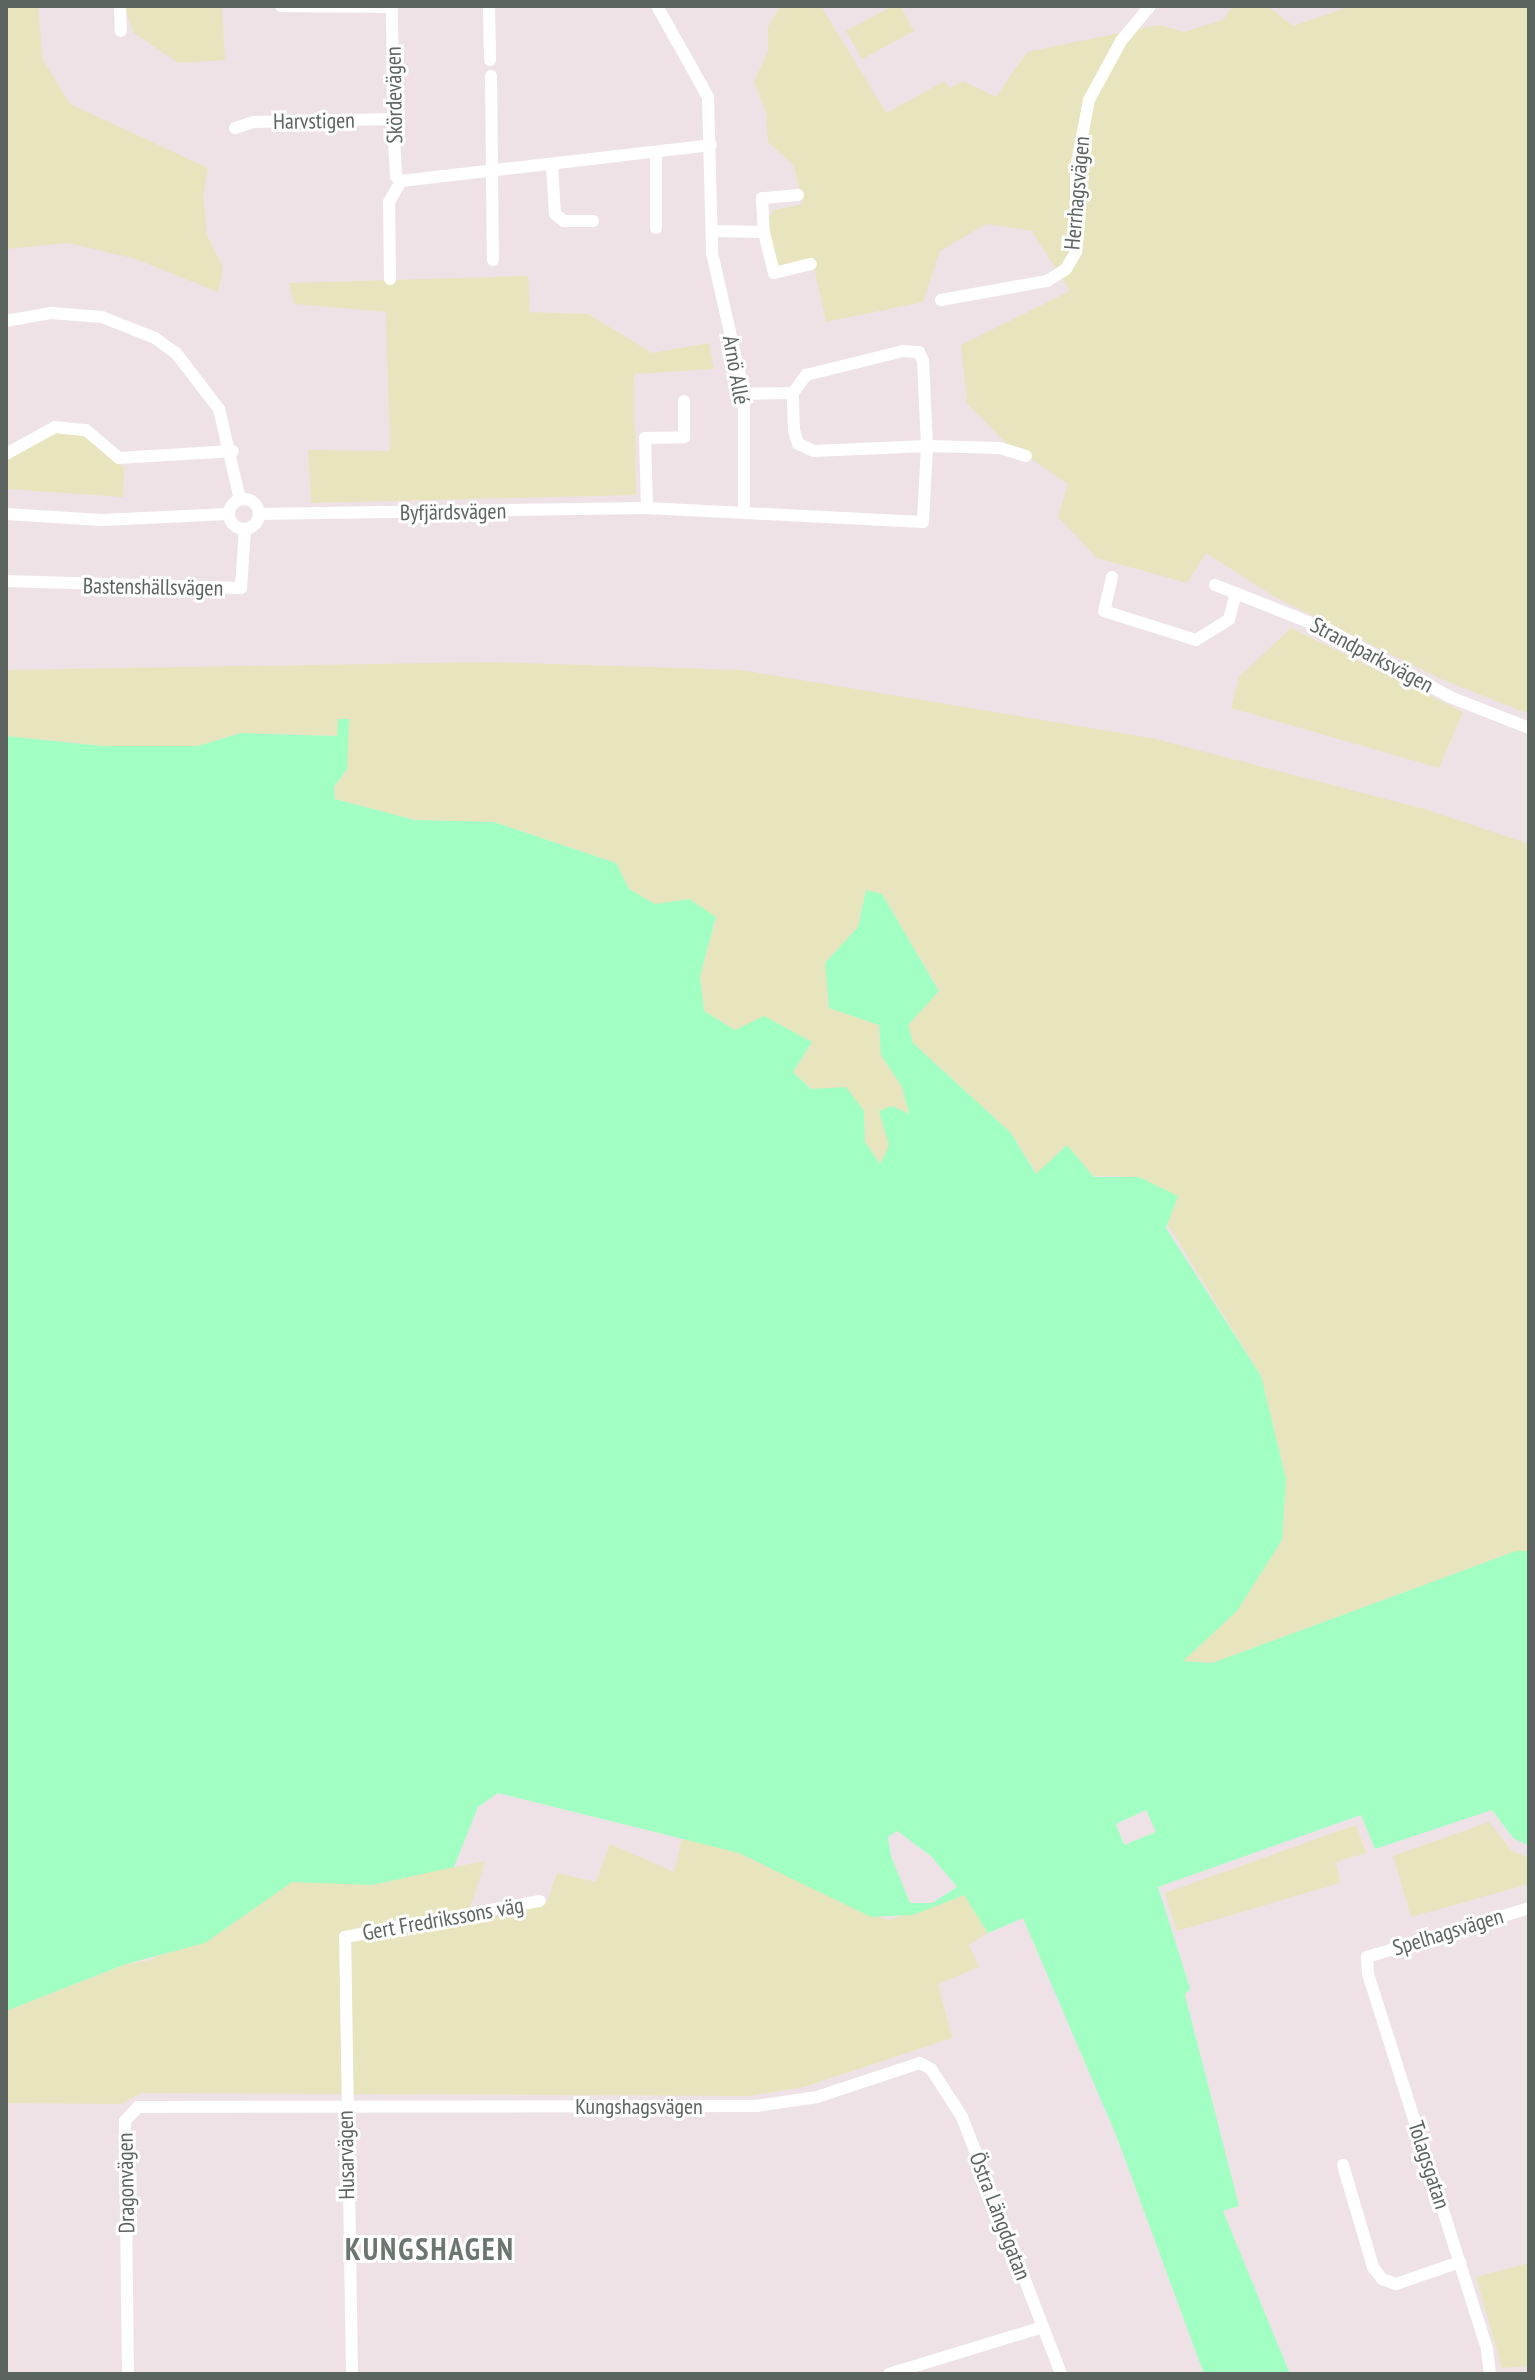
<!DOCTYPE html>
<html>
<head>
<meta charset="utf-8">
<style>
	body { margin:0 }
	#map { position:relative; width:1535px; height:2380px; overflow:hidden; background:#efe2e6; font-family:"PT Sans Narrow",sans-serif }
	div>[style] { position:absolute }
	.green>* { inset:0; background:#e8e4bd }
	.water>* { inset:0; background:#a2ffc3 }
	.street>* { height:12px; margin:-6px; padding:0 6px; transform-origin:6px; border-radius:6px; background:#fff }
	.street>.ring { margin:-6px; padding:0; box-sizing:content-box; background:none; border:12px solid #fff; border-radius:50% }
	span { translate:-50% -50%; white-space:nowrap; text-align:center; line-height:1.15; -webkit-text-stroke:6px #fff; paint-order:stroke }
	.street-label { font-size:22px; color:#5b645f }
	.district-label { font-size:30px; color:#6c7670; font-weight:700; letter-spacing:2px }
	.frame { position:absolute; inset:0; border:8px solid #5b645f; pointer-events:none }
</style>
</head>
<body>
<div id="map">
	<div class="green">
		<div style="clip-path:polygon(6px 6px,38px 6px,43px 60px,70px 104px,208px 168px,203px 197px,207px 235px,223px 268px,218px 292px,136px 259px,68px 243px,6px 249px)"></div>
		<div style="clip-path:polygon(124px 6px,222px 6px,225px 60px,178px 63px,134px 33px)"></div>
		<div style="clip-path:polygon(781px 6px,821px 6px,886px 113px,945px 81px,950px 88px,963px 81px,996px 97px,1027px 52px,1158px 25px,1184px 32px,1223px 20px,1233px 6px,1267px 6px,1293px 26px,1352px 6px,1529px 6px,1529px 714px,1441px 679px,1273px 596px,1206px 553px,1187px 583px,1097px 558px,1058px 517px,1068px 484px,1003px 440px,967px 403px,961px 345px,1070px 291px,1032px 231px,986px 224px,940px 251px,923px 302px,826px 322px,813px 263px,785px 269px,775px 262px,767px 221px,774px 210px,803px 204px,794px 166px,768px 142px,766px 112px,754px 82px,768px 51px,768px 27px)"></div>
		<div style="clip-path:polygon(893px 6px,900px 6px,914px 31px,862px 59px,846px 31px)"></div>
		<div style="clip-path:polygon(528px 276px,530px 312px,588px 314px,652px 353px,709px 343px,714px 369px,634px 374px,636px 495px,311px 503px,308px 450px,390px 451px,386px 312px,294px 304px,289px 283px)"></div>
		<div style="clip-path:polygon(69px 431px,83px 435px,124px 467px,123px 497px,6px 489px,6px 460px,51px 433px)"></div>
		<div style="clip-path:polygon(1291px 628px,1463px 712px,1439px 768px,1231px 708px,1239px 677px)"></div>
		<div style="clip-path:polygon(489px 662px,741px 670px,1152px 738px,1428px 810px,1529px 844px,1529px 1551px,1516px 1551px,1212px 1663px,1182px 1661px,1237px 1611px,1261px 1376px,1139px 1177px,1037px 1174px,1011px 1133px,913px 1043px,907px 1025px,939px 990px,882px 894px,866px 891px,858px 927px,825px 963px,879px 1025px,881px 1055px,902px 1087px,909px 1115px,880px 1164px,865px 1142px,864px 1111px,811px 1089px,793px 1072px,812px 1042px,735px 1030px,704px 1011px,700px 976px,716px 918px,655px 904px,629px 889px,616px 863px,494px 822px,415px 820px,335px 799px,334px 788px,347px 769px,338px 736px,241px 733px,198px 746px,103px 746px,6px 736px,6px 670px)"></div>
		<div style="clip-path:polygon(1489px 1822px,1512px 1851px,1529px 1858px,1529px 1884px,1411px 1917px,1393px 1856px)"></div>
		<div style="clip-path:polygon(1356px 1825px,1366px 1853px,1336px 1862px,1340px 1883px,1177px 1931px,1165px 1893px)"></div>
		<div style="clip-path:polygon(682px 1837px,739px 1853px,833px 1894px,853px 1909px,890px 1920px,964px 1894px,988px 1933px,969px 1945px,979px 1967px,938px 1984px,952px 2038px,804px 2087px,748px 2096px,141px 2093px,121px 2104px,6px 2103px,6px 2011px,126px 1964px,151px 1960px,287px 1875px,450px 1868px,485px 1861px,469px 1912px,547px 1902px,557px 1873px,596px 1882px,610px 1844px,674px 1872px)"></div>
		<div style="clip-path:polygon(1529px 2263px,1529px 2366px,1502px 2368px,1476px 2277px)"></div>
	</div>
	<div class="water">
		<div style="clip-path:polygon(evenodd,338px 719px,349px 719px,347px 769px,334px 787px,335px 799px,415px 820px,494px 822px,616px 863px,629px 889px,655px 904px,689px 899px,716px 917px,700px 976px,704px 1011px,735px 1030px,764px 1016px,812px 1042px,793px 1072px,811px 1089px,846px 1087px,864px 1111px,865px 1142px,880px 1164px,889px 1146px,879px 1111px,892px 1106px,909px 1114px,902px 1087px,881px 1055px,879px 1025px,829px 1008px,825px 963px,858px 927px,866px 890px,882px 894px,939px 991px,908px 1025px,913px 1043px,1011px 1133px,1036px 1174px,1067px 1145px,1094px 1177px,1139px 1177px,1178px 1196px,1166px 1228px,1261px 1376px,1286px 1479px,1282px 1540px,1237px 1611px,1183px 1661px,1212px 1663px,1516px 1551px,1529px 1551px,1529px 1846px,1513px 1838px,1492px 1810px,1375px 1849px,1361px 1815px,1158px 1887px,1190px 1988px,1185px 1995px,1239px 2206px,1223px 2211px,1290px 2374px,1204px 2374px,1116px 2135px,1023px 1918px,988px 1933px,964px 1895px,913px 1915px,871px 1917px,739px 1853px,498px 1793px,478px 1807px,454px 1867px,372px 1885px,292px 1882px,205px 1943px,126px 1964px,6px 2011px,6px 736px,103px 746px,198px 746px,241px 733px,337px 736px,338px 719px,1146px 1810px,1156px 1832px,1124px 1845px,1116px 1824px,1146px 1810px,338px 719px,897px 1831px,931px 1856px,957px 1887px,932px 1903px,910px 1903px,891px 1856px,888px 1837px,897px 1831px)"></div>
	</div>
	<div class="street">
		<div style="left:120px;top:6px;width:25px;rotate:88deg"></div>
		<div style="left:281px;top:6px;width:111px;rotate:0.5deg"></div>
		<div style="left:392px;top:6px;width:113px;rotate:89.5deg"></div>
		<div style="left:393px;top:119px;width:57px;rotate:87deg"></div>
		<div style="left:396px;top:176px;width:7px;rotate:45deg"></div>
		<div style="left:401px;top:181px;width:312px;rotate:-6.6deg"></div>
		<div style="left:489px;top:6px;width:54px;rotate:88.9deg"></div>
		<div style="left:657px;top:6px;width:104px;rotate:60.7deg"></div>
		<div style="left:708px;top:97px;width:156px;rotate:88.5deg"></div>
		<div style="left:712px;top:253px;width:145px;rotate:77.2deg"></div>
		<div style="left:744px;top:394px;width:117px;rotate:90deg"></div>
		<div style="left:491px;top:76px;width:184px;rotate:89.4deg"></div>
		<div style="left:235px;top:128px;width:19px;rotate:-18deg"></div>
		<div style="left:253px;top:122px;width:140px;rotate:-1.2deg"></div>
		<div style="left:656px;top:153px;width:75px;rotate:90deg"></div>
		<div style="left:552px;top:165px;width:49px;rotate:86.5deg"></div>
		<div style="left:555px;top:214px;width:11px;rotate:38deg"></div>
		<div style="left:564px;top:221px;width:29px"></div>
		<div style="left:798px;top:195px;width:36px;rotate:175deg"></div>
		<div style="left:762px;top:198px;width:34px;rotate:87deg"></div>
		<div style="left:764px;top:232px;width:42px;rotate:76.3deg"></div>
		<div style="left:774px;top:273px;width:38px;rotate:-14deg"></div>
		<div style="left:712px;top:231px;width:52px;rotate:1.1deg"></div>
		<div style="left:390px;top:279px;width:77px;rotate:-90.7deg"></div>
		<div style="left:389px;top:202px;width:24px;rotate:-60deg"></div>
		<div style="left:941px;top:300px;width:108px;rotate:-10.2deg"></div>
		<div style="left:1047px;top:281px;width:22px;rotate:-32deg"></div>
		<div style="left:1066px;top:269px;width:20px;rotate:-60deg"></div>
		<div style="left:1076px;top:252px;width:84px;rotate:-90deg"></div>
		<div style="left:1076px;top:168px;width:69px;rotate:-79.2deg"></div>
		<div style="left:1089px;top:100px;width:67px;rotate:-61.5deg"></div>
		<div style="left:1121px;top:41px;width:45px;rotate:-50.4deg"></div>
		<div style="left:6px;top:321px;width:46px;rotate:-10.1deg"></div>
		<div style="left:51px;top:313px;width:51px;rotate:4.5deg"></div>
		<div style="left:102px;top:317px;width:57px;rotate:21.6deg"></div>
		<div style="left:155px;top:338px;width:26px;rotate:36deg"></div>
		<div style="left:176px;top:353px;width:71px;rotate:52.5deg"></div>
		<div style="left:219px;top:409px;width:92px;rotate:76.9deg"></div>
		<div style="left:744px;top:394px;width:49px;rotate:-1.2deg"></div>
		<div style="left:6px;top:454px;width:56px;rotate:-28.9deg"></div>
		<div style="left:55px;top:427px;width:31px;rotate:6deg"></div>
		<div style="left:86px;top:430px;width:43px;rotate:40.3deg"></div>
		<div style="left:119px;top:458px;width:114px;rotate:-3.5deg"></div>
		<div class="ring" style="left:229px;top:499px;width:18px;height:18px"></div>
		<div style="left:647px;top:508px;width:70px;rotate:-91.6deg"></div>
		<div style="left:645px;top:438px;width:39px;rotate:-1deg"></div>
		<div style="left:684px;top:437px;width:36px;rotate:-90deg"></div>
		<div style="left:6px;top:514px;width:96px;rotate:3.6deg"></div>
		<div style="left:102px;top:520px;width:126px;rotate:-2.7deg"></div>
		<div style="left:259px;top:514px;width:388px;rotate:-0.9deg"></div>
		<div style="left:647px;top:508px;width:276px;rotate:2.9deg"></div>
		<div style="left:923px;top:522px;width:76px;rotate:-87deg"></div>
		<div style="left:927px;top:446px;width:113px;rotate:177.5deg"></div>
		<div style="left:814px;top:451px;width:17px;rotate:-156deg"></div>
		<div style="left:798px;top:444px;width:15px;rotate:-106deg"></div>
		<div style="left:794px;top:430px;width:37px;rotate:-92deg"></div>
		<div style="left:793px;top:393px;width:22px;rotate:-54deg"></div>
		<div style="left:806px;top:375px;width:100px;rotate:-13.9deg"></div>
		<div style="left:903px;top:351px;width:16px;rotate:4deg"></div>
		<div style="left:919px;top:352px;width:10px;rotate:66deg"></div>
		<div style="left:923px;top:361px;width:85px;rotate:87.3deg"></div>
		<div style="left:927px;top:446px;width:73px;rotate:1.6deg"></div>
		<div style="left:1000px;top:448px;width:27px;rotate:17deg"></div>
		<div style="left:1112px;top:577px;width:35px;rotate:103deg"></div>
		<div style="left:1104px;top:611px;width:96px;rotate:17.5deg"></div>
		<div style="left:1196px;top:640px;width:39px;rotate:-32deg"></div>
		<div style="left:1229px;top:619px;width:27px;rotate:-75deg"></div>
		<div style="left:6px;top:581px;width:235px;rotate:1.7deg"></div>
		<div style="left:241px;top:588px;width:59px;rotate:-86.1deg"></div>
		<div style="left:1215px;top:585px;width:125px;rotate:21.6deg"></div>
		<div style="left:1331px;top:631px;width:136px;rotate:29deg"></div>
		<div style="left:1450px;top:697px;width:85px;rotate:21.4deg"></div>
		<div style="left:1343px;top:2165px;width:106px;rotate:73.6deg"></div>
		<div style="left:1373px;top:2267px;width:15px;rotate:53deg"></div>
		<div style="left:1382px;top:2279px;width:15px;rotate:20deg"></div>
		<div style="left:1396px;top:2284px;width:68px;rotate:-19deg"></div>
		<div style="left:128px;top:2374px;width:253px;rotate:-90.7deg"></div>
		<div style="left:125px;top:2121px;width:19px;rotate:-47deg"></div>
		<div style="left:138px;top:2107px;width:618px;rotate:-0.09deg"></div>
		<div style="left:756px;top:2106px;width:62px;rotate:-8.4deg"></div>
		<div style="left:817px;top:2097px;width:108px;rotate:-18.3deg"></div>
		<div style="left:920px;top:2063px;width:13px;rotate:29deg"></div>
		<div style="left:931px;top:2069px;width:57px;rotate:57.1deg"></div>
		<div style="left:962px;top:2117px;width:275px;rotate:68.9deg"></div>
		<div style="left:352px;top:2374px;width:437px;rotate:-90.9deg"></div>
		<div style="left:345px;top:1937px;width:198px;rotate:-10.5deg"></div>
		<div style="left:889px;top:2374px;width:161px;rotate:-17deg"></div>
		<div style="left:1490px;top:2374px;width:25px;rotate:-97deg"></div>
		<div style="left:1487px;top:2349px;width:394px;rotate:-107.6deg"></div>
		<div style="left:1368px;top:1973px;width:16px;rotate:-94deg"></div>
		<div style="left:1367px;top:1957px;width:169px;rotate:-16.8deg"></div>
	</div>
	<div class="street-label">
		<span style="left:394px;top:95px;rotate:-91deg">Skördevägen</span>
		<span style="left:314px;top:121px;rotate:-1deg">Harvstigen</span>
		<span style="left:1077px;top:193px;rotate:-85deg">Herrhagsvägen</span>
		<span style="left:736px;top:370px;rotate:80deg">Arnö Allé</span>
		<span style="left:453px;top:512px;rotate:-1deg">Byfjärdsvägen</span>
		<span style="left:153px;top:587px;rotate:1deg">Bastenshällsvägen</span>
		<span style="left:1372px;top:655px;rotate:28deg">Strandparksvägen</span>
		<span style="left:443px;top:1919px;rotate:-10deg">Gert Fredrikssons väg</span>
		<span style="left:1448px;top:1932px;rotate:-17deg">Spelhagsvägen</span>
		<span style="left:639px;top:2107px">Kungshagsvägen</span>
		<span style="left:346px;top:2155px;rotate:-91deg">Husarvägen</span>
		<span style="left:1429px;top:2165px;rotate:72deg">Tolagsgatan</span>
		<span style="left:126px;top:2183px;rotate:-91deg">Dragonvägen</span>
		<span style="left:1000px;top:2216px;rotate:69deg">Östra Längdgatan</span>
	</div>
	<div class="district-label">
		<span style="left:430px;top:2249px">KUNGSHAGEN</span>
	</div>
	<div class="frame"></div>
</div>
</body>
</html>
